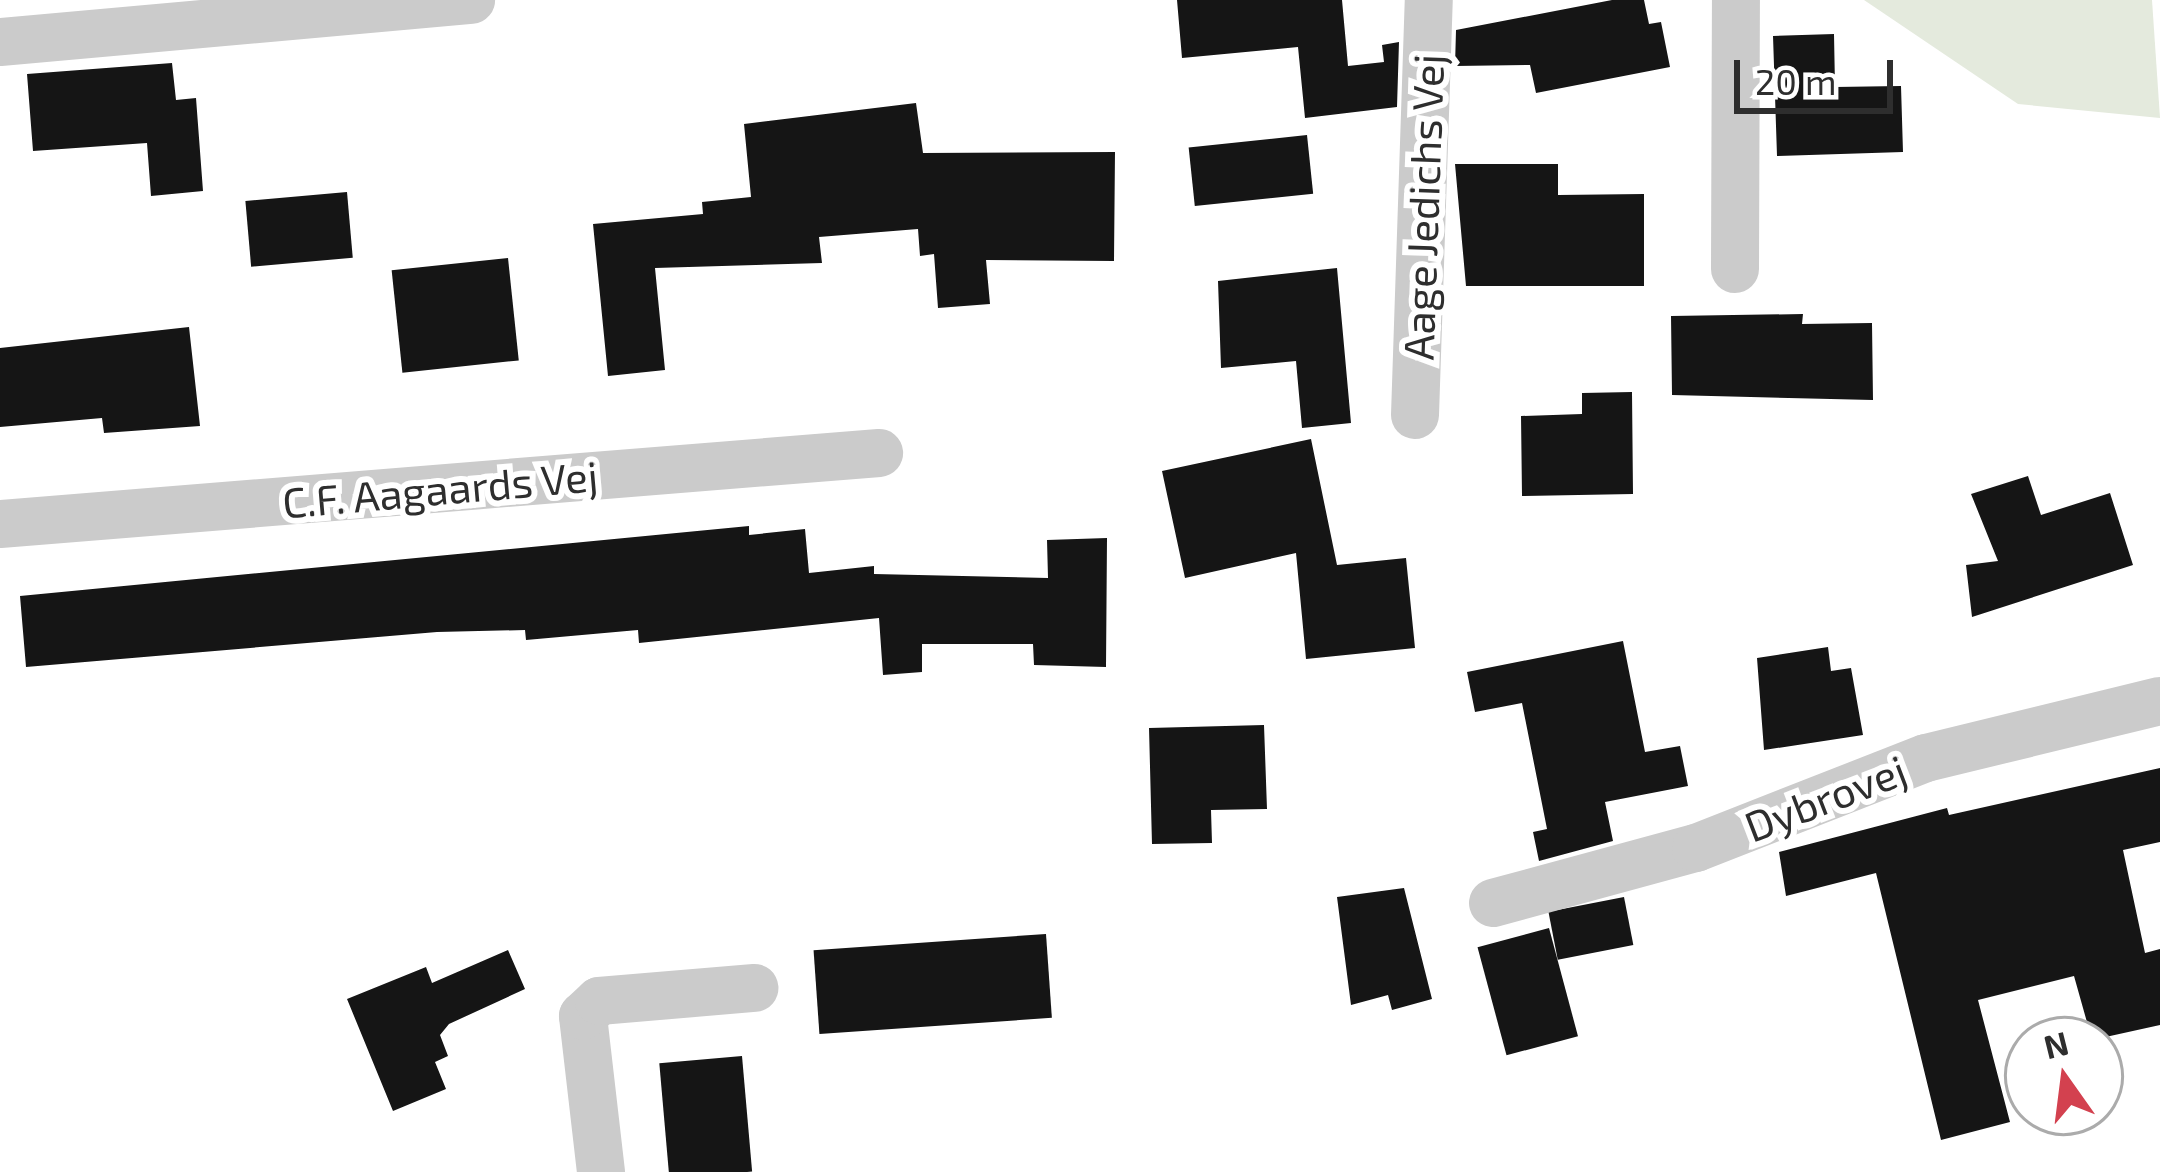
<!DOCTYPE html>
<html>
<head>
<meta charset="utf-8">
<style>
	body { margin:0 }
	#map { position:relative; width:2160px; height:1172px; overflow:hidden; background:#fff; font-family:"Exo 2",sans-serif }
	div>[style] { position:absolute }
	.green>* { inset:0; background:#e4eadd }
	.building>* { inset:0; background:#151515; transform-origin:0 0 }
	.street>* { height:48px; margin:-24px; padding:0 24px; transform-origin:24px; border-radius:24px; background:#cbcbcb }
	span { translate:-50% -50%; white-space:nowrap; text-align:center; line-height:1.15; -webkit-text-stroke:12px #fff; paint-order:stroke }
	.street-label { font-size:42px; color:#2e2e2e }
	.north { position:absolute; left:2004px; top:1016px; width:120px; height:120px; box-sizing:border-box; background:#fff; border:3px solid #ababab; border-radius:50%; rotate:346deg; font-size:33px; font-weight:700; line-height:48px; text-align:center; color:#2e2e2e }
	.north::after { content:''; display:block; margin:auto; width:42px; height:54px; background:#d3414f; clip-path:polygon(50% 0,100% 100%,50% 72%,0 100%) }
	.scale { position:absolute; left:1734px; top:60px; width:159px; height:54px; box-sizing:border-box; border:6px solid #2e2e2e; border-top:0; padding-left:15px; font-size:36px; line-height:42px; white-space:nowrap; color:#2e2e2e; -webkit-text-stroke:9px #fff; paint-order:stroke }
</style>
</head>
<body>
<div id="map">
	<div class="green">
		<div style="clip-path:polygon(1864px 0,2152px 0,2160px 118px,2018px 104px)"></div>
	</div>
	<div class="building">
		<div style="clip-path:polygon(1177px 0,1342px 0,1348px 66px,1384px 62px,1382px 45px,1399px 42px,1397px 107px,1305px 118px,1298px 47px,1182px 58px)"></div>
		<div style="clip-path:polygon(1612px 0,1644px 0,1649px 24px,1661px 22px,1670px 67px,1536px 93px,1530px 65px,1455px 66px,1456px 30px)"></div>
		<div style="clip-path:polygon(1834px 34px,1835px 87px,1901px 86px,1903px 152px,1777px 156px,1773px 36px)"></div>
		<div style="clip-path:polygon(172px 63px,176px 100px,196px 98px,203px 191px,151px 196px,147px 143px,33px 151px,27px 74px)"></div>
		<div style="clip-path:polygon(916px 103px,923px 153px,1115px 152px,1114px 261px,986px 260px,990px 304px,938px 308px,934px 254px,920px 256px,918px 229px,819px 237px,822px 263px,655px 268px,665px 370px,608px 376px,593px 224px,703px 214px,702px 202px,751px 197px,744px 124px)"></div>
		<div style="left:1307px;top:135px;width:59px;height:119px;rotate:84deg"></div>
		<div style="clip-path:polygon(1455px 164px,1558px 164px,1558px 195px,1644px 194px,1644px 286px,1466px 286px)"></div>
		<div style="left:347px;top:192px;width:66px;height:102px;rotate:85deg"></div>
		<div style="left:508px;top:258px;width:103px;height:117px;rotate:84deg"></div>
		<div style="clip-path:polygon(1337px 268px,1351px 423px,1302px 428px,1296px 361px,1221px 368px,1218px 281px)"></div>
		<div style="clip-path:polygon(1803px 314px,1802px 324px,1872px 323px,1873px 400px,1672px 395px,1671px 316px)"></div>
		<div style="clip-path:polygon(189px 327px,200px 426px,104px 433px,102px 418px,0 427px,0 348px)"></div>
		<div style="clip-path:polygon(1632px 392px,1633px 494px,1522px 496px,1521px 416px,1582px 414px,1582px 393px)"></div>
		<div style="clip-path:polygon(1311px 439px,1337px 565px,1406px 558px,1415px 648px,1306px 659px,1296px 553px,1185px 578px,1162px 471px)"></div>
		<div style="clip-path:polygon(2028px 476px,2041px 515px,2110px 493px,2133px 565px,1972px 617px,1966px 565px,1998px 561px,1971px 494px)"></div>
		<div style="clip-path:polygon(749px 526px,749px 535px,805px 529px,809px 573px,874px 566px,874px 574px,1048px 578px,1047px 540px,1107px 538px,1106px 667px,1034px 665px,1033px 644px,922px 644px,922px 672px,883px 675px,879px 618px,639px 643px,638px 630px,526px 640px,525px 630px,437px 632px,26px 667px,20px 596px)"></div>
		<div style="clip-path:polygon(1623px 641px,1645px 752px,1680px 746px,1688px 786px,1605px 802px,1613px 841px,1539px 861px,1533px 832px,1547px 829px,1522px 703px,1475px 712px,1467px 672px)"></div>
		<div style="clip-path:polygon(1828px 647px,1831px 671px,1851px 668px,1863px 735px,1764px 750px,1757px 658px)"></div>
		<div style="clip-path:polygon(1264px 725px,1267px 809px,1211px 810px,1212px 843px,1152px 844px,1149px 728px)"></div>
		<div style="clip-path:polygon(2160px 768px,2160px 842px,2123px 850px,2145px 953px,2160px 949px,2160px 1025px,2092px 1040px,2074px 976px,1978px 1000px,2010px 1122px,1941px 1140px,1876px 873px,1786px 896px,1779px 852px,1947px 808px,1949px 815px)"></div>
		<div style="clip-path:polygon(1404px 888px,1432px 999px,1392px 1010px,1388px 995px,1351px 1005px,1337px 897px)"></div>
		<div style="left:1624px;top:897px;width:49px;height:77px;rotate:79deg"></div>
		<div style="left:1549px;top:928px;width:112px;height:74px;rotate:75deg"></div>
		<div style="left:1046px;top:934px;width:84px;height:233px;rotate:86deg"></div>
		<div style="clip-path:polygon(508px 950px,525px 989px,449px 1024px,440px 1035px,448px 1056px,435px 1062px,446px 1089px,393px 1111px,347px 999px,426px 967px,432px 983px)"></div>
		<div style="left:742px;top:1056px;width:116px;height:83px;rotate:85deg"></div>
	</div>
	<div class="street">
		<div style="left:0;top:42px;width:473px;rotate:-5.1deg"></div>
		<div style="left:1735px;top:269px;width:269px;rotate:-89.8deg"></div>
		<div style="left:1415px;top:415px;width:415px;rotate:-88.1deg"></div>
		<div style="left:0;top:524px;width:882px;rotate:-4.62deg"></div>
		<div style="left:1493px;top:903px;width:210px;rotate:-15.2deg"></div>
		<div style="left:1696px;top:848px;width:247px;rotate:-21.4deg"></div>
		<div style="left:1926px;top:758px;width:241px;rotate:-13.7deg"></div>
		<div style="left:601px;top:1172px;width:157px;rotate:-96.6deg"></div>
		<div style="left:583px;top:1016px;width:22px;rotate:-43deg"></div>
		<div style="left:599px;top:1001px;width:156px;rotate:-4.8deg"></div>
	</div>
	<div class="street-label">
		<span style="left:1422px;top:207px;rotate:-88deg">Aage Jedichs Vej</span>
		<span style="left:440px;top:488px;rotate:-5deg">C.F. Aagaards Vej</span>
		<span style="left:1825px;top:797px;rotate:-21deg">Dybrovej</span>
	</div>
	<div class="north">N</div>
	<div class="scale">20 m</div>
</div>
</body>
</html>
